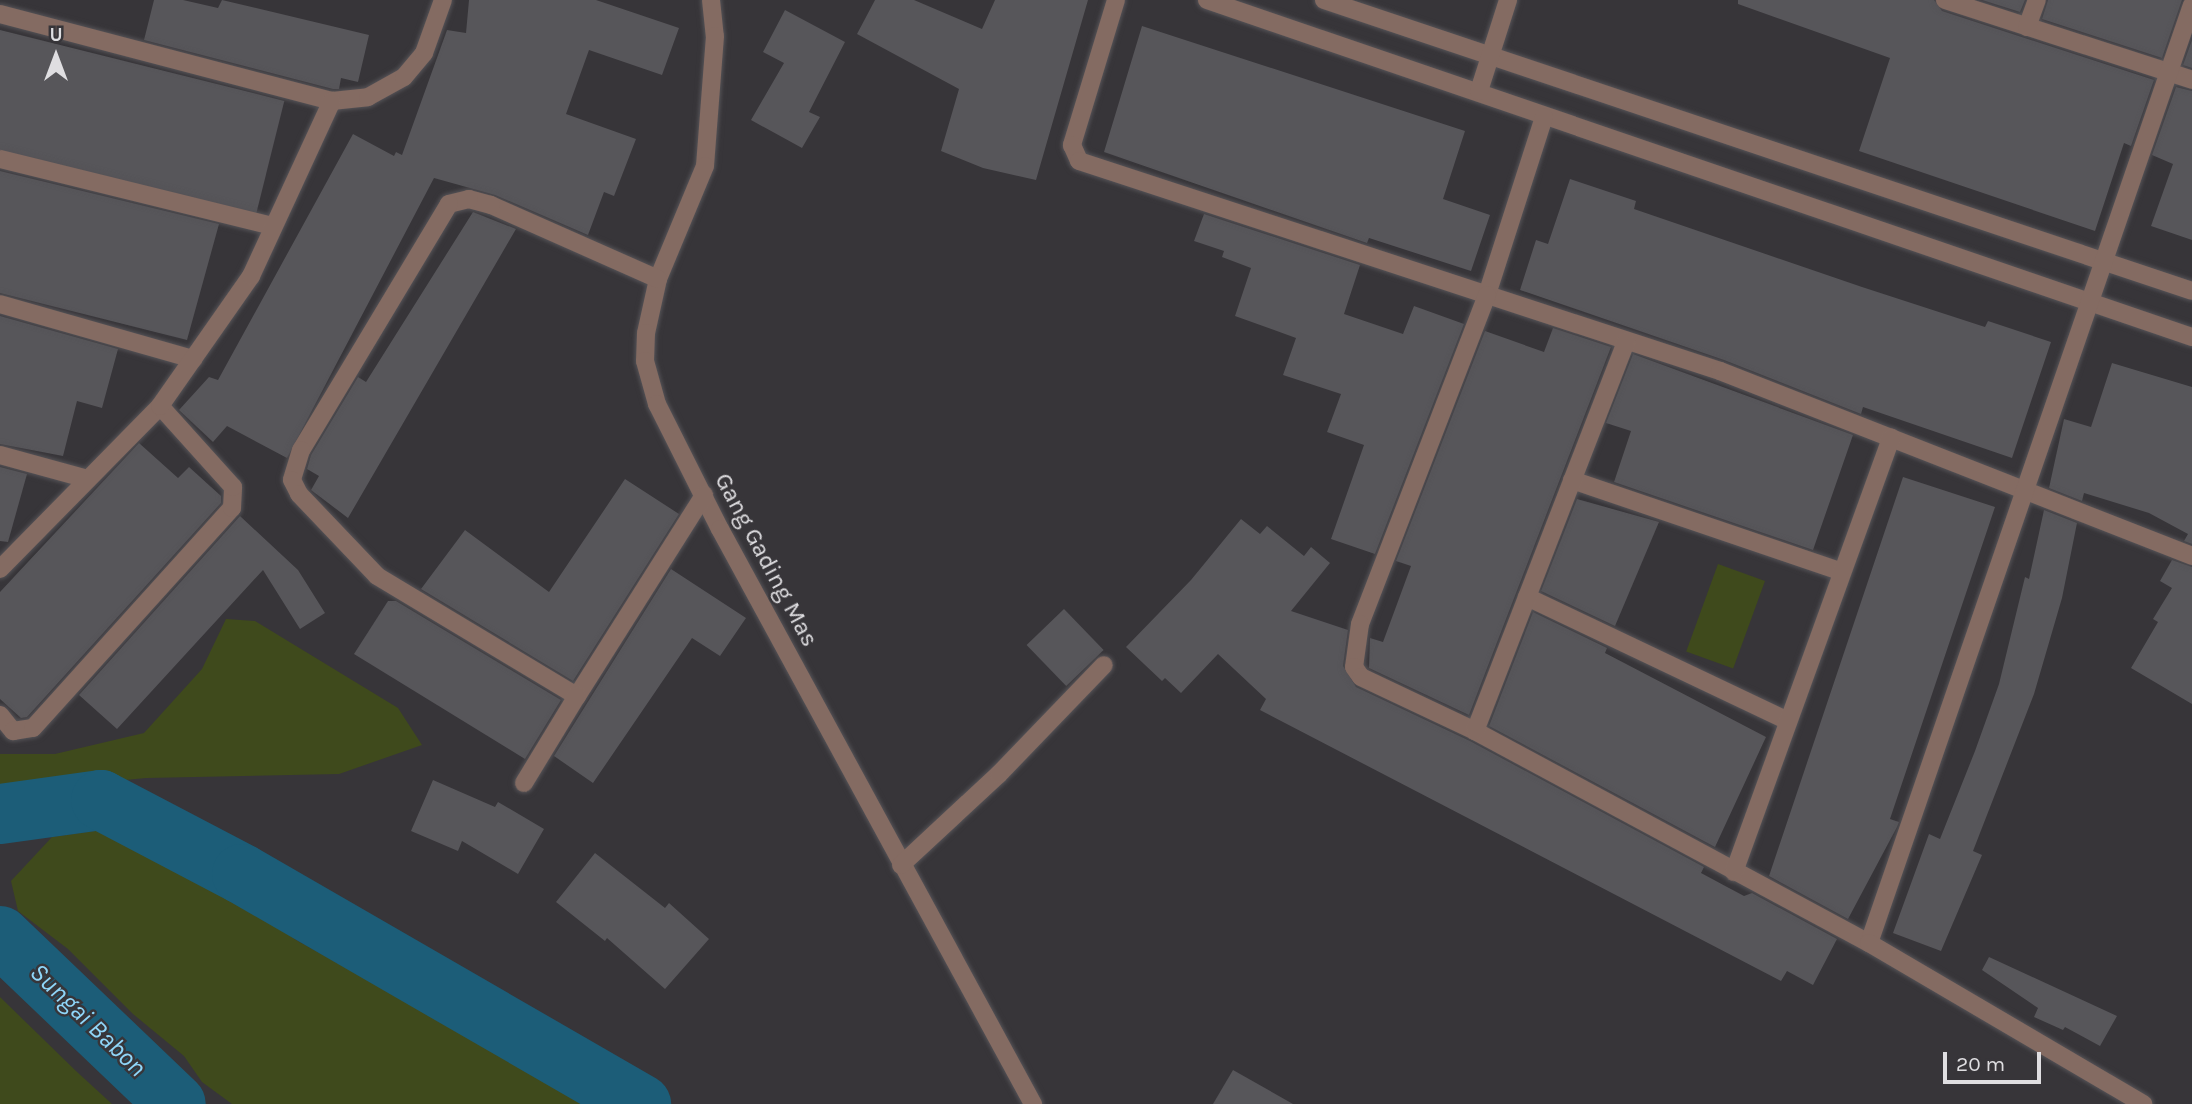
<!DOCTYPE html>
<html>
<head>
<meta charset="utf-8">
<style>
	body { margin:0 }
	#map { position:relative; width:2192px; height:1104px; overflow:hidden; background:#373539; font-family:Karla,sans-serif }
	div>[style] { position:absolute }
	.green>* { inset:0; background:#3f4a1c; transform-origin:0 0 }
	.river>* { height:60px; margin:-30px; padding:0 30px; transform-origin:30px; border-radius:30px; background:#1c5d78 }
	.building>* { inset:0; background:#57565a; transform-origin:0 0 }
	.roads { filter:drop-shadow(0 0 2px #555357) drop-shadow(0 0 2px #555357) }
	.minor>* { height:18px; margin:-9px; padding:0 9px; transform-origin:9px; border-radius:9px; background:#846b62 }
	span { translate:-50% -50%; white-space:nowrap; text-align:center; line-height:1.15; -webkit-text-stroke:5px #373539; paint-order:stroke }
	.street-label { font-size:24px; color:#dfdee1 }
	.water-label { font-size:26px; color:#8fd6f9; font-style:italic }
	.north { position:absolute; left:21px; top:21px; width:70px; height:70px; -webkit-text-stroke:5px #373539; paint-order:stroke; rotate:0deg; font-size:19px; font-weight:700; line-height:28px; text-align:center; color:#dfdee1 }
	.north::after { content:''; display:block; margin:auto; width:24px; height:32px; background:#dfdee1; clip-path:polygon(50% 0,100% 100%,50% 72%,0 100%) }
	.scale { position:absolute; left:1943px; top:1052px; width:98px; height:32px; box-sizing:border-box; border:4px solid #dfdee1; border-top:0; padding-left:9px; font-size:21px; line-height:24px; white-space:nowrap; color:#dfdee1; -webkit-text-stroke:5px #373539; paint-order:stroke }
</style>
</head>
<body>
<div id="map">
	<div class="green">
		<div style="left:1718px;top:564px;width:50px;height:93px;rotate:20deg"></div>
		<div style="clip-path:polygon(226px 619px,255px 621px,398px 708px,422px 745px,339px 774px,146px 778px,0 792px,0 754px,55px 754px,144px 733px,202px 669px)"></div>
		<div style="clip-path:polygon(108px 829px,179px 857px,296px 940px,591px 1104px,232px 1104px,202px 1082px,184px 1056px,133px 1014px,68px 949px,18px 911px,11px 881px,52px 837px)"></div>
		<div style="clip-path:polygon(0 997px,76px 1071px,112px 1104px,0 1104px)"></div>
	</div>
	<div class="river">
		<div style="left:0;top:814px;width:102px;rotate:-7.9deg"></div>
		<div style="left:101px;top:800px;width:159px;rotate:27.7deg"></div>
		<div style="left:242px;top:874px;width:461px;rotate:30deg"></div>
		<div style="left:0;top:936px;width:243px;rotate:43.7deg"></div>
	</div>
	<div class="building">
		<div style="clip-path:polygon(154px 0,183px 0,218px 8px,222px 0,369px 35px,358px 82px,341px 78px,339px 89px,333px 89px,144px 40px)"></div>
		<div style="clip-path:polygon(469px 0,596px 0,679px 28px,662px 75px,589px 50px,566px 114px,636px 139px,614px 196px,604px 192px,588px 235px,495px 195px,434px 178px,287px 458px,227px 426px,213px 442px,179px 410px,209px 377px,218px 380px,353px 134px,394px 156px,396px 152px,402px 155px,447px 30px,466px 33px)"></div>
		<div style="clip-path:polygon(875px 0,914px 0,982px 29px,995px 0,1088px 0,1036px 180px,983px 168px,941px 151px,959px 89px,857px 34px)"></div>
		<div style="clip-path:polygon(1738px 0,1934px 0,1942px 11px,2154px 80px,2131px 146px,2124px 143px,2095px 231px,1859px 151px,1890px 58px,1738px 4px)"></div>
		<div style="clip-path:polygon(1982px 0,2025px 0,2020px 12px)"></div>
		<div style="clip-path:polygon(2048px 0,2182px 0,2162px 58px,2042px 19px)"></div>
		<div style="clip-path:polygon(785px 10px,845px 42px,809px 112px,820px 117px,802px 148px,751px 120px,784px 63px,763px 52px)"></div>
		<div style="clip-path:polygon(1142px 26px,1465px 131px,1443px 199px,1490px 215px,1471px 271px,1369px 238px,1367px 243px,1104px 152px)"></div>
		<div style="left:0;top:30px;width:293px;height:118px;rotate:14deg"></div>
		<div style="clip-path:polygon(2192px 40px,2192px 68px,2183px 65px)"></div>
		<div style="clip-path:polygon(2176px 87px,2192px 91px,2192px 240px,2151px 226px,2173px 164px,2152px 155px)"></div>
		<div style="clip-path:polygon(0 171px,219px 224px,187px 340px,0 293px)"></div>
		<div style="clip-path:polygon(1570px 179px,1636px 201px,1634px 209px,1862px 287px,1985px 327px,1988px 321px,2051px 342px,2012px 458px,1863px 407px,1861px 414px,1724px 360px,1520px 290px,1536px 240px,1548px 244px)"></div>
		<div style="clip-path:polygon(473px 212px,516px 229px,348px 518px,311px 490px,319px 476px,307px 469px,311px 455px,358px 377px,366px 382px)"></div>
		<div style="clip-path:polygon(1204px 214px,1360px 265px,1344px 314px,1403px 334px,1414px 306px,1464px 324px,1375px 554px,1331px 539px,1364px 445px,1327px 432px,1341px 394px,1283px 375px,1296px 338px,1235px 316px,1251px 268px,1222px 257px,1224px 251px,1194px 241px)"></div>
		<div style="clip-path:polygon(0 316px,118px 349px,102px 408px,77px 401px,63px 456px,0 444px)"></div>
		<div style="clip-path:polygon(1553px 328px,1611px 347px,1469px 715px,1369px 668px,1370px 638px,1383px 642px,1411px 566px,1396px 561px,1485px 331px,1544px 352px)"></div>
		<div style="clip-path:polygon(1633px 354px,1853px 435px,1813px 550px,1614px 482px,1631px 431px,1606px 423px)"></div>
		<div style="clip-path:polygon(2112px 363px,2192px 387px,2192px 544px,2184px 541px,2188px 534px,2149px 513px,2084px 493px,2082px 501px,2049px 488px,2064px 419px,2091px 427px)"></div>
		<div style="clip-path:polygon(139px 443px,178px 478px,189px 467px,221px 496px,221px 503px,27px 717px,21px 718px,0 699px,0 592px)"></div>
		<div style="clip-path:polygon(0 467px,27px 474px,8px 542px,0 541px)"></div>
		<div style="clip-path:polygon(1903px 477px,1995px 507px,1890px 819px,1899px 822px,1897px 827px,1848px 919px,1769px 876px)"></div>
		<div style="clip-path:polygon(625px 479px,679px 514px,573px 681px,421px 589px,465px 530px,549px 592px)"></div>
		<div style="clip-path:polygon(1577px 499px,1659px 522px,1615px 626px,1541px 591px)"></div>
		<div style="clip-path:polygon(2044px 510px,2077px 523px,2062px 598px,2034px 694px,1973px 851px,1982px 855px,1941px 951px,1893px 933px,1929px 834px,1940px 839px,1975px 751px,1999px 684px,2025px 577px,2029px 579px)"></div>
		<div style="clip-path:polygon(240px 516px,298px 570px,325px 613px,300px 629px,263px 570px,117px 729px,79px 695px)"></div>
		<div style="clip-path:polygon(1241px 519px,1260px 534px,1267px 526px,1304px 556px,1311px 547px,1330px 563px,1291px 611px,1348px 630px,1343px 666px,1356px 687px,1470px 741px,1704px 867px,1701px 873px,1729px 888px,1744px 896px,1752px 893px,1837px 939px,1813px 985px,1787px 971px,1781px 981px,1260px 710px,1266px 699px,1218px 654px,1181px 693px,1165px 678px,1162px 681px,1126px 647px,1191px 580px)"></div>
		<div style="clip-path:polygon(2172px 560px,2192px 567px,2192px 704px,2131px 668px,2158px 622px,2153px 619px,2172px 588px,2160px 581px)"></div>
		<div style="clip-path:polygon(671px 569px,746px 618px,720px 656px,692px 638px,593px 783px,554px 756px)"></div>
		<div style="clip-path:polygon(388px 601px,396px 601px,561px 700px,525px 759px,354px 654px)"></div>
		<div style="left:1064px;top:609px;width:57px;height:52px;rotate:46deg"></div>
		<div style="clip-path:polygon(1533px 612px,1607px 648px,1605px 653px,1766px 737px,1715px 847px,1489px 726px)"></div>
		<div style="clip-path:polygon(433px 780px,495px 807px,498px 802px,544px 829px,518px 874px,462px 841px,458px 851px,411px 831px)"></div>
		<div style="clip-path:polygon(595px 853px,665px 908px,669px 903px,709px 939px,665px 989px,607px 938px,605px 941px,556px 902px)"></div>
		<div style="clip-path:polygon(1989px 957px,2117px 1016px,2100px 1046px,2065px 1027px,2063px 1030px,2034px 1017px,2038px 1008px,1982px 970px)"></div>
		<div style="clip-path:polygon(1233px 1070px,1293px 1104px,1213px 1104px)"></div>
	</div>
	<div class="roads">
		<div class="minor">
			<div style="left:711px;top:0;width:36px;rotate:84deg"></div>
			<div style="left:715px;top:36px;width:130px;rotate:94.4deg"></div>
			<div style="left:705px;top:166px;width:122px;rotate:112.6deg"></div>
			<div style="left:658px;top:279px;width:55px;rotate:102.5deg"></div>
			<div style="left:646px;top:333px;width:28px;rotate:92deg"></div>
			<div style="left:645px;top:361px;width:45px;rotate:74.4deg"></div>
			<div style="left:657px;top:404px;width:140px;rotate:63.3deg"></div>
			<div style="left:720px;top:529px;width:655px;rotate:61.44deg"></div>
			<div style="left:1116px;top:0;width:152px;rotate:106.9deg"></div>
			<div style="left:1072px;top:145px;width:17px;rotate:66deg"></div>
			<div style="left:1079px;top:161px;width:675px;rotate:18.14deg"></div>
			<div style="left:1720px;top:371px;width:507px;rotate:21.4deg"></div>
			<div style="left:1207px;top:0;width:1041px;rotate:18.89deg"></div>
			<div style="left:1324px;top:0;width:915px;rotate:18.53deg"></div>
			<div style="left:1945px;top:0;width:260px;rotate:17.9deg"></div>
			<div style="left:0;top:14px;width:343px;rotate:14.7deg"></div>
			<div style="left:332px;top:101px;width:36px;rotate:-6deg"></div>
			<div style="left:368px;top:97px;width:41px;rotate:-29.1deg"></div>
			<div style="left:404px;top:77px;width:31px;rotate:-50deg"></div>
			<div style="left:424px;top:53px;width:56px;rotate:-70.3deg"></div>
			<div style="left:2027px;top:27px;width:29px;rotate:-70deg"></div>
			<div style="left:1479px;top:91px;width:96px;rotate:-72.3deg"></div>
			<div style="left:1544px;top:117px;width:187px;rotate:107.8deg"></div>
			<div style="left:1487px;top:295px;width:353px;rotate:111.1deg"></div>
			<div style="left:1360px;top:624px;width:43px;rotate:97.9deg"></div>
			<div style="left:1354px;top:667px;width:12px;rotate:55deg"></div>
			<div style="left:1361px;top:677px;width:126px;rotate:25.3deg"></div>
			<div style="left:1475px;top:731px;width:447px;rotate:28.3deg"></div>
			<div style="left:1869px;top:943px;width:992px;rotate:-71deg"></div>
			<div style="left:0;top:159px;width:281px;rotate:13.8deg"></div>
			<div style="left:658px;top:279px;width:183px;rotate:-156.1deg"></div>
			<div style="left:491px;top:205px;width:23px;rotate:-165deg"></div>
			<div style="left:469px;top:199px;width:21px;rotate:166deg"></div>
			<div style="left:449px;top:204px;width:287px;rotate:121deg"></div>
			<div style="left:301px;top:450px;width:31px;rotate:107deg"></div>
			<div style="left:292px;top:480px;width:16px;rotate:63deg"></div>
			<div style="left:299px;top:494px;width:113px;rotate:46.4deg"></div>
			<div style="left:377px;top:576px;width:233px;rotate:31deg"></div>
			<div style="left:577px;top:696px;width:238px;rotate:-57.7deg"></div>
			<div style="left:0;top:304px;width:201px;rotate:15.9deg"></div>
			<div style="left:0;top:455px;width:87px;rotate:15.3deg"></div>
			<div style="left:1572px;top:480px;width:285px;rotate:18.8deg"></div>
			<div style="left:0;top:569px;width:228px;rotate:-45.5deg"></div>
			<div style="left:1527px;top:597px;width:289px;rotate:25.4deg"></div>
			<div style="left:0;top:715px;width:21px;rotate:51deg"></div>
			<div style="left:13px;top:731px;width:20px;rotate:-9deg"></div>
			<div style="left:33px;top:728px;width:297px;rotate:-47.9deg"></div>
			<div style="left:232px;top:508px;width:21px;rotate:-87deg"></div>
			<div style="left:233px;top:487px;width:109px;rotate:-132deg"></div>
			<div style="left:160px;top:406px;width:159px;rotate:-55deg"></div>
			<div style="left:251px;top:276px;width:193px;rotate:-65.2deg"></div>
			<div style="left:1475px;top:731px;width:418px;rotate:-68.8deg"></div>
			<div style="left:524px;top:783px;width:102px;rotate:-58.7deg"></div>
			<div style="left:901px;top:865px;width:134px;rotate:-42.9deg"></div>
			<div style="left:999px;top:774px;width:151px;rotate:-46.1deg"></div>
			<div style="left:1734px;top:872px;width:462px;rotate:-70.1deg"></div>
			<div style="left:1869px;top:943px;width:318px;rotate:30.4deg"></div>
		</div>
	</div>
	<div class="street-label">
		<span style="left:766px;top:560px;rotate:62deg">Gang Gading Mas</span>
	</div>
	<div class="water-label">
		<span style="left:88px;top:1020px;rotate:44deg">Sungai Babon</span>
	</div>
	<div class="north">U</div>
	<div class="scale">20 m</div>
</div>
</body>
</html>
